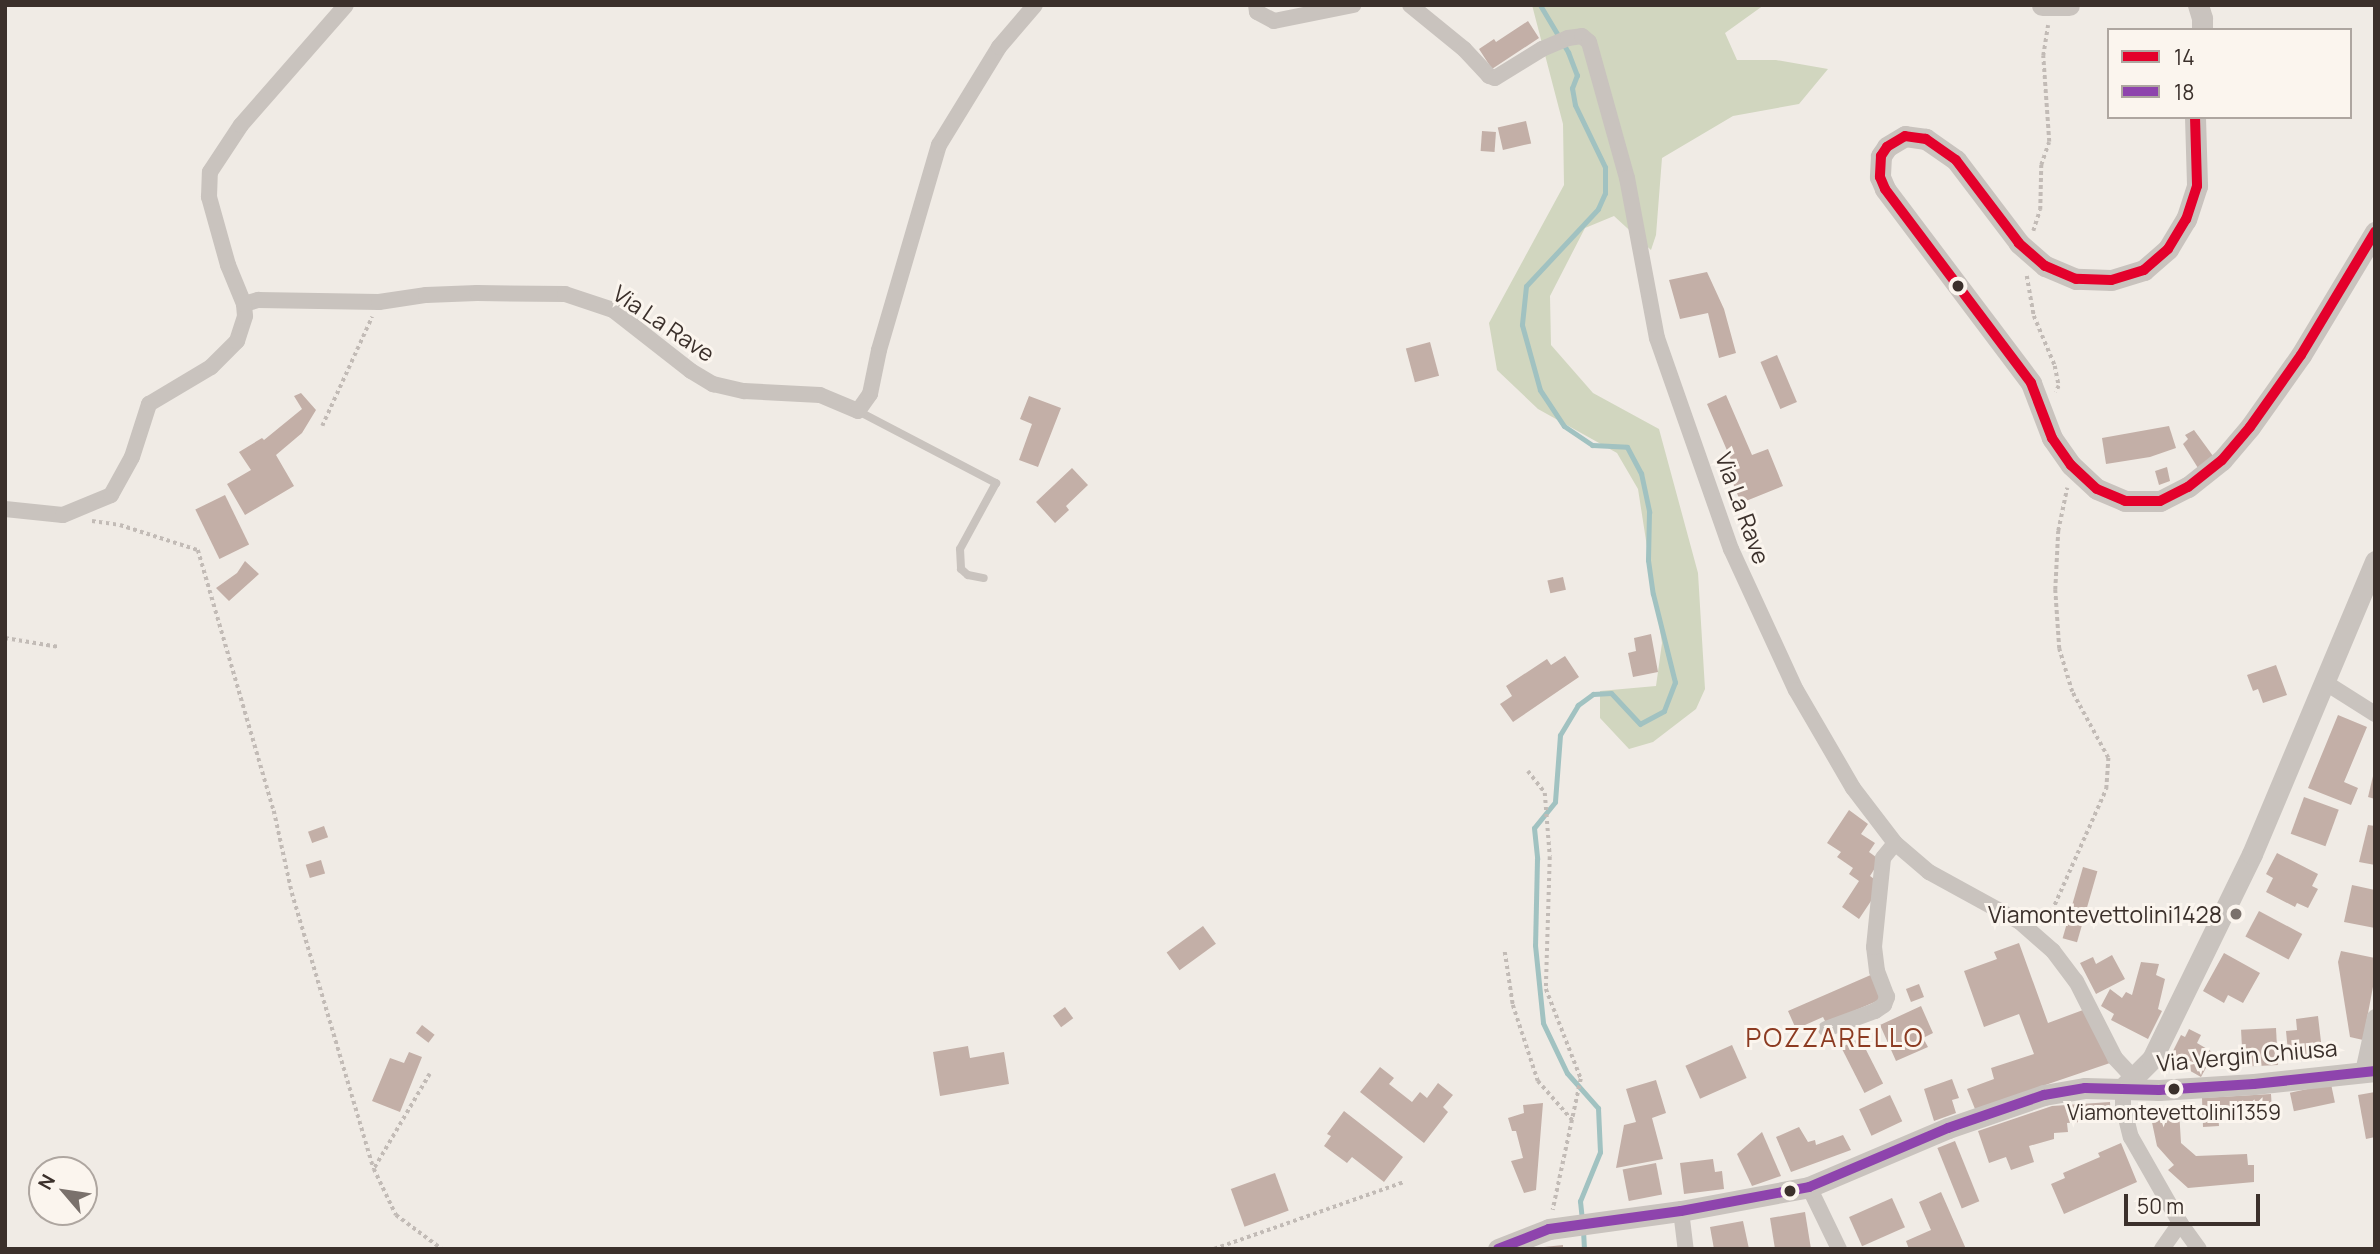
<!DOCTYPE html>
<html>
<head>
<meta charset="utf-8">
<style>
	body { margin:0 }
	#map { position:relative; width:2380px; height:1254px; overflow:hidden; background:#f0ebe5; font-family:Manrope,sans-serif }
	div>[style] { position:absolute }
	.green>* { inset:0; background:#d1d6bf }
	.stream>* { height:5px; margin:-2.5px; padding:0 2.5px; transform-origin:2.5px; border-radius:2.5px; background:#a1c2c1 }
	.building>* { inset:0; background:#c3afa7; transform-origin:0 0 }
	.path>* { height:3.5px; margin-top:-1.75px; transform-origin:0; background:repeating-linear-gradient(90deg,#c2bbb6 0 3.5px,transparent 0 7px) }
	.service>* { height:8px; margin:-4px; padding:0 4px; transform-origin:4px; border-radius:4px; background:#c9c3be }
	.minor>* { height:16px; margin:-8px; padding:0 8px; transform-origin:8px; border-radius:8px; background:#c9c3be }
	.tertiary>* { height:21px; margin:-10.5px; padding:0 10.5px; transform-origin:10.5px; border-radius:10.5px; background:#c9c3be }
	.bus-1>* { height:10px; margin:-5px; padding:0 5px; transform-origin:5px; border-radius:5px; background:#e4002b }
	.bus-2>* { height:10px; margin:-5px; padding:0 5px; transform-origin:5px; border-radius:5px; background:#8e44ad }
	.dots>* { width:19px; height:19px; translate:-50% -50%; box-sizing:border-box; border:4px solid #fbf5ee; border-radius:50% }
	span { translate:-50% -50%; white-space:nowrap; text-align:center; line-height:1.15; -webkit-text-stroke:6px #fbf5ee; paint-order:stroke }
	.bus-label { font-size:21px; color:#3b302b }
	.street-label { font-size:23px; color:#3b302b }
	.poi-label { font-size:23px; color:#3b302b }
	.right { translate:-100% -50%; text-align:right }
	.quarter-label { font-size:26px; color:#8c3b22; letter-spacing:2px }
	.frame { position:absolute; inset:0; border:7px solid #3b302b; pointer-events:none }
	.legend { position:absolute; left:2107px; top:28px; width:245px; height:91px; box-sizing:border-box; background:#fbf5ee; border:2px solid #aea6a0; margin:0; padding:9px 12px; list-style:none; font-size:21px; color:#3b302b }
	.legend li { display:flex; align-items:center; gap:14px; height:35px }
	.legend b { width:35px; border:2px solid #aea6a0 }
	.north { position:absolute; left:28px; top:1156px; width:70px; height:70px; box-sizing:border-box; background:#fbf5ee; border:2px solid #aea6a0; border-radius:50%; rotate:299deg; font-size:19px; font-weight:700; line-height:28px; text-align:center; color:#3b302b }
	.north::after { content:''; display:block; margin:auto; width:24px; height:32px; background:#7a716c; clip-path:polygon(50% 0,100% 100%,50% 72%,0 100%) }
	.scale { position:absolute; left:2124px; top:1194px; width:136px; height:32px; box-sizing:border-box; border:4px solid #3b302b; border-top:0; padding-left:9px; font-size:21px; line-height:24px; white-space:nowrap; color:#3b302b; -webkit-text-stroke:5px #fbf5ee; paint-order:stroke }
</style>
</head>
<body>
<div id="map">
	<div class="green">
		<div style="clip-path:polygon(1532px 5px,1764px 5px,1725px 33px,1737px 60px,1776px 60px,1828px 69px,1799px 104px,1733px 116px,1662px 158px,1656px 235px,1651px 250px,1614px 216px,1585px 228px,1550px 296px,1551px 345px,1593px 393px,1659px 429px,1698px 573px,1705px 689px,1696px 709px,1653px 742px,1629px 749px,1600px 718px,1600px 691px,1656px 686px,1662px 643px,1638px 489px,1617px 453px,1538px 409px,1497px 370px,1489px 323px,1564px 185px,1563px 124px)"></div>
	</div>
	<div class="stream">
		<div style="left:1540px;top:5px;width:55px;rotate:59.2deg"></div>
		<div style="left:1568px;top:52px;width:25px;rotate:69deg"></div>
		<div style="left:1577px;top:75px;width:14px;rotate:111deg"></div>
		<div style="left:1572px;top:88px;width:17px;rotate:80deg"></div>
		<div style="left:1575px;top:105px;width:69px;rotate:64.2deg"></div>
		<div style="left:1605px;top:167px;width:26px;rotate:90deg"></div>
		<div style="left:1605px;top:193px;width:17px;rotate:114deg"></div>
		<div style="left:1598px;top:209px;width:105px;rotate:133.1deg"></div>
		<div style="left:1526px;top:286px;width:39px;rotate:96deg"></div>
		<div style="left:1522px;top:325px;width:67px;rotate:74.5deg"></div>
		<div style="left:1540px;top:390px;width:43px;rotate:56.3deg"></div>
		<div style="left:1564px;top:426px;width:34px;rotate:34deg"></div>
		<div style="left:1592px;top:445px;width:35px;rotate:3deg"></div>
		<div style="left:1627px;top:447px;width:30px;rotate:62deg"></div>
		<div style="left:1641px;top:473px;width:40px;rotate:78deg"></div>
		<div style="left:1649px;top:512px;width:48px;rotate:91.2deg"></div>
		<div style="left:1648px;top:560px;width:34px;rotate:82deg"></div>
		<div style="left:1653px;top:594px;width:91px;rotate:76deg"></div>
		<div style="left:1675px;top:682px;width:31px;rotate:111deg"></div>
		<div style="left:1664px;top:711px;width:27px;rotate:152deg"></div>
		<div style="left:1640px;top:724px;width:42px;rotate:-133.1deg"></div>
		<div style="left:1611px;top:693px;width:18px;rotate:177deg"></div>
		<div style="left:1593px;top:694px;width:19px;rotate:144deg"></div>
		<div style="left:1578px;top:705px;width:35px;rotate:121deg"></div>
		<div style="left:1560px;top:735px;width:67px;rotate:94.3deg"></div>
		<div style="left:1555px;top:802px;width:33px;rotate:129deg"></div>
		<div style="left:1534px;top:828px;width:31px;rotate:84deg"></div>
		<div style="left:1537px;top:859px;width:86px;rotate:91.3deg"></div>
		<div style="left:1535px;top:945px;width:78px;rotate:84.1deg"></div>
		<div style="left:1543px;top:1023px;width:55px;rotate:64.4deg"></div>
		<div style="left:1567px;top:1073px;width:47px;rotate:48.5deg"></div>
		<div style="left:1598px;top:1108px;width:44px;rotate:87.4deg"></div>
		<div style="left:1600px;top:1152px;width:53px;rotate:112.2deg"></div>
		<div style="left:1580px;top:1201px;width:19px;rotate:84deg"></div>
		<div style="left:1583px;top:1230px;width:19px;rotate:87deg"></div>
	</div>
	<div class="building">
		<div style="clip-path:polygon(1528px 21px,1539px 38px,1492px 69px,1479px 49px,1494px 39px,1496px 42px)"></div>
		<div style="left:1526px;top:121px;width:23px;height:29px;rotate:77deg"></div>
		<div style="left:1482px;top:131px;width:14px;height:20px;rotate:4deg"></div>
		<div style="clip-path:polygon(1707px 272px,1724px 309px,1736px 353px,1719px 358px,1708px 313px,1680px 319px,1669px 280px)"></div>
		<div style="left:1430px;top:342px;width:35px;height:25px;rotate:75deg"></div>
		<div style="left:1777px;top:355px;width:51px;height:18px;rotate:67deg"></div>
		<div style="clip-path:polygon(301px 393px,316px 410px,302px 433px,276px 455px,294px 486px,245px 515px,227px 484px,251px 470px,239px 452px,262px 438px,264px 440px,302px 409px,294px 396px)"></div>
		<div style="clip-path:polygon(1726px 395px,1752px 455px,1768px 449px,1783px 486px,1741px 503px,1725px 464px,1732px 462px,1707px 404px)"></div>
		<div style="clip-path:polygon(1029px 396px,1061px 408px,1038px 467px,1019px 460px,1032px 424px,1020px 419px)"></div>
		<div style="clip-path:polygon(2169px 426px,2176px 448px,2150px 457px,2106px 464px,2102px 438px)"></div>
		<div style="clip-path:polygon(2194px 430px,2213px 456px,2198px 468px,2183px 444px,2188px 439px,2185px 435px)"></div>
		<div style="clip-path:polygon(2167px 467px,2170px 481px,2159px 485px,2155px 471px)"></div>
		<div style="clip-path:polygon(1072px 468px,1088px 485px,1066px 506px,1069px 510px,1055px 523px,1036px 502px)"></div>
		<div style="left:225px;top:495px;width:55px;height:33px;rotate:64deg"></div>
		<div style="clip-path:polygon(245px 561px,259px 574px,229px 601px,216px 588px,237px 573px)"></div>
		<div style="left:1563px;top:577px;width:13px;height:16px;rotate:77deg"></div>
		<div style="clip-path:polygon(1651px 634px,1658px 672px,1633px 677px,1628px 653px,1636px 651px,1634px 638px)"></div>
		<div style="clip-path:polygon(1565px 656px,1579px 677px,1513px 722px,1500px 704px,1512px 696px,1506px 686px,1547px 659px,1551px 665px)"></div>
		<div style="clip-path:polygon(2276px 665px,2287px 695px,2263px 703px,2258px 689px,2253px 691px,2247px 675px)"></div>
		<div style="clip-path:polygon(2338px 715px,2367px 727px,2344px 782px,2358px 788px,2351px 805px,2308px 788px)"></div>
		<div style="clip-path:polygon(2374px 772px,2375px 772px,2375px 799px,2368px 797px)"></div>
		<div style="left:2304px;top:797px;width:37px;height:39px;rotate:20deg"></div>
		<div style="clip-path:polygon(1849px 810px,1868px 824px,1861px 834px,1875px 843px,1869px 852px,1880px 860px,1870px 876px,1877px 881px,1875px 895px,1859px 919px,1842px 907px,1859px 881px,1849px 874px,1853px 868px,1837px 857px,1841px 852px,1827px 843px)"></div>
		<div style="clip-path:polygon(2368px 825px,2375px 826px,2375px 865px,2359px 862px)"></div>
		<div style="left:324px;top:826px;width:12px;height:17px;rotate:70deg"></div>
		<div style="clip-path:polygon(2277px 853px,2318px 874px,2312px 886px,2318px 889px,2308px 908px,2297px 903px,2295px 907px,2266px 892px,2273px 878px,2266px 874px)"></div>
		<div style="left:321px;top:860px;width:14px;height:16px;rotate:73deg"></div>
		<div style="left:2083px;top:867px;width:15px;height:74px;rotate:16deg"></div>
		<div style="clip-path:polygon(2352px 885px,2375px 890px,2375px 928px,2344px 922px)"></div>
		<div style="left:2259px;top:911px;width:49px;height:29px;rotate:28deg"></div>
		<div style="left:1203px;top:926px;width:22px;height:45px;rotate:54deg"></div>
		<div style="clip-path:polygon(2019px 943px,2048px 1023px,2083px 1010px,2110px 1063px,1975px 1109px,1967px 1089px,1994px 1079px,1991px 1068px,2034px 1054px,2019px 1014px,1984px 1027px,1964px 971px,1997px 959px,1994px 952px)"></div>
		<div style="clip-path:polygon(2341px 951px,2375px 958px,2375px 976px,2363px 1040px,2350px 1037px,2338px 962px)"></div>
		<div style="clip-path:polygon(2224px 953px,2260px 973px,2243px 1003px,2228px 995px,2224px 1003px,2203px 991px)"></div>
		<div style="clip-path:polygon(2112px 955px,2125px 979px,2096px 994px,2080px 963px,2093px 957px,2096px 964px)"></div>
		<div style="clip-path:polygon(2141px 962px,2159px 964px,2156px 975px,2165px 979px,2158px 1009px,2162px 1011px,2148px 1039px,2111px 1020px,2114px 1014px,2101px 1006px,2110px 989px,2122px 998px,2126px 992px,2132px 995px)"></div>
		<div style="clip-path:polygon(1873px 974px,1884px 998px,1826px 1023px,1823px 1017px,1796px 1029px,1788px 1011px)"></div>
		<div style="left:1919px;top:984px;width:14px;height:14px;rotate:69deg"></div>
		<div style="clip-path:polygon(1921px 1006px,1933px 1033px,1923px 1038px,1928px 1047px,1896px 1061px,1880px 1025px)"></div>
		<div style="left:1065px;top:1007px;width:14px;height:15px;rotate:54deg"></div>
		<div style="clip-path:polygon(2318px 1016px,2323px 1059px,2289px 1062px,2286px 1031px,2297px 1030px,2296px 1019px)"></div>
		<div style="left:422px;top:1025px;width:16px;height:10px;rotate:38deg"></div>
		<div style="left:2276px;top:1028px;width:37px;height:35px;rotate:87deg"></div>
		<div style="clip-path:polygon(2189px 1029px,2201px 1035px,2197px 1043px,2214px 1053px,2201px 1077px,2169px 1059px,2181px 1035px,2185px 1037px)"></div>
		<div style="left:1860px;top:1038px;width:51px;height:21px;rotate:63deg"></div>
		<div style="left:1732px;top:1045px;width:36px;height:51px;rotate:66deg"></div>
		<div style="clip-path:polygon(968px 1046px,970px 1058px,1004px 1052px,1009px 1084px,940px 1096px,933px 1052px)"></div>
		<div style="clip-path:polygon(409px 1052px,422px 1057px,400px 1112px,372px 1101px,390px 1058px,404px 1063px)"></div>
		<div style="clip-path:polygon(1380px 1067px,1394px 1078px,1389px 1084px,1412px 1102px,1420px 1092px,1427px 1098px,1438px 1083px,1453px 1095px,1443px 1107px,1448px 1112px,1424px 1143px,1360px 1092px)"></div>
		<div style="clip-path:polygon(1952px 1079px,1959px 1098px,1952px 1100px,1956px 1113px,1934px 1121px,1924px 1089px)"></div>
		<div style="clip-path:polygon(1656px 1080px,1666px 1113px,1652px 1118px,1663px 1159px,1616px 1168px,1624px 1125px,1636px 1122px,1626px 1089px)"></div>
		<div style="left:2331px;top:1084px;width:19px;height:42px;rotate:78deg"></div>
		<div style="clip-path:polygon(2375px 1092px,2375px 1137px,2366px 1139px,2358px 1095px)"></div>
		<div style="clip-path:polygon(2271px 1094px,2272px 1110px,2218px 1113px,2219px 1126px,2203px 1127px,2202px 1098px)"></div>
		<div style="left:1890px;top:1095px;width:29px;height:34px;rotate:65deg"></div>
		<div style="clip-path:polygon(2110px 1102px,2111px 1120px,2067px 1123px,2068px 1132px,2054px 1133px,2054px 1139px,2029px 1146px,2034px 1162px,2011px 1170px,2006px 1157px,1989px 1163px,1978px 1131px,2052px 1106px)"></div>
		<div style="clip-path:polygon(1543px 1103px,1536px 1190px,1524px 1193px,1511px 1161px,1523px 1158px,1516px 1131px,1512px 1131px,1508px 1118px,1524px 1113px,1523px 1105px)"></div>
		<div style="clip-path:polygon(2179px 1110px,2181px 1143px,2196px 1156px,2247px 1154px,2248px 1165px,2254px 1165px,2254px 1182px,2188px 1188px,2168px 1170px,2174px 1165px,2157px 1146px,2150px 1113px)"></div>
		<div style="clip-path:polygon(1344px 1111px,1403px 1157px,1384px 1182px,1352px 1157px,1347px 1163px,1324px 1146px,1331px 1136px,1327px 1134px)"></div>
		<div style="clip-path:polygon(1799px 1127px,1808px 1142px,1815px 1140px,1816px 1145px,1843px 1135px,1851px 1150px,1791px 1172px,1776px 1137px)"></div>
		<div style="clip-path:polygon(1762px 1132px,1781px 1176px,1752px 1186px,1737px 1154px)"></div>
		<div style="left:1955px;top:1141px;width:65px;height:19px;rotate:68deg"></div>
		<div style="clip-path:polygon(2121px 1143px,2137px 1182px,2064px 1214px,2051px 1184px,2065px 1178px,2063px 1173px,2100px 1157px,2098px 1153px)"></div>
		<div style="clip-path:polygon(1713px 1159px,1715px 1172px,1722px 1171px,1724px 1189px,1684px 1194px,1680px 1163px)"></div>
		<div style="left:1656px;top:1163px;width:32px;height:34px;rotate:79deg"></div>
		<div style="left:1275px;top:1173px;width:40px;height:47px;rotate:70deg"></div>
		<div style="clip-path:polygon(1941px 1192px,1966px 1249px,1909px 1249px,1906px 1241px,1931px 1230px,1919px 1202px)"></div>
		<div style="left:1892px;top:1198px;width:32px;height:47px;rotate:66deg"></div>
		<div style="clip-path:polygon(1805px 1212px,1811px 1249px,1775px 1249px,1770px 1218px)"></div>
		<div style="clip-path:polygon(1743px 1221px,1749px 1249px,1714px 1249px,1710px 1227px)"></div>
		<div style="clip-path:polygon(1563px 1245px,1563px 1249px,1544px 1249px,1544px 1247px)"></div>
	</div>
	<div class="path">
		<div style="left:2033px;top:231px;width:22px;rotate:-72deg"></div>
		<div style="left:2040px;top:210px;width:45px;rotate:-88.7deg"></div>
		<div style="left:2041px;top:165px;width:24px;rotate:-71deg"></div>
		<div style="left:2049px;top:142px;width:86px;rotate:-94deg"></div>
		<div style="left:2043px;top:56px;width:31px;rotate:-81deg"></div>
		<div style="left:2027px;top:276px;width:41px;rotate:80.1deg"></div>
		<div style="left:2034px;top:316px;width:54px;rotate:67.2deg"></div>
		<div style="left:2055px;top:366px;width:20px;rotate:79deg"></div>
		<div style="left:2059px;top:386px;width:7px;rotate:117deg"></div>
		<div style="left:322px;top:426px;width:120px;rotate:-65.4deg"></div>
		<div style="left:92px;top:521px;width:28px;rotate:8deg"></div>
		<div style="left:120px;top:525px;width:82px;rotate:17.8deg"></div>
		<div style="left:198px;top:550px;width:272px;rotate:73.8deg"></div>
		<div style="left:274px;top:811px;width:84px;rotate:77.6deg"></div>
		<div style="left:292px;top:893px;width:288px;rotate:73.5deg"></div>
		<div style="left:5px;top:638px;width:55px;rotate:9.5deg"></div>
		<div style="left:1528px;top:771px;width:28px;rotate:52deg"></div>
		<div style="left:1545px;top:793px;width:64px;rotate:85.5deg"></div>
		<div style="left:1550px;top:857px;width:132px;rotate:91.7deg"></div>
		<div style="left:1546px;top:989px;width:97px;rotate:68.7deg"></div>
		<div style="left:1581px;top:1079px;width:134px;rotate:102.1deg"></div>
		<div style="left:2046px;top:924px;width:148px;rotate:-66deg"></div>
		<div style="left:2106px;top:789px;width:31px;rotate:-86deg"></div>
		<div style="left:2108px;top:758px;width:75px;rotate:-118.6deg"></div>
		<div style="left:2072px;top:692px;width:45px;rotate:-106.8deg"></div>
		<div style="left:2059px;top:649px;width:59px;rotate:-93.9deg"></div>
		<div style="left:2055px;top:590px;width:59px;rotate:-87.1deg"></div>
		<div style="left:2058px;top:531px;width:44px;rotate:-78.2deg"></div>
		<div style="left:1505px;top:952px;width:54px;rotate:81.4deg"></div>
		<div style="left:1513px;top:1005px;width:80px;rotate:71.8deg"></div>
		<div style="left:1538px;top:1081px;width:53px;rotate:48.8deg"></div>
		<div style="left:430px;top:1074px;width:110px;rotate:120.5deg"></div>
		<div style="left:374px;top:1169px;width:51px;rotate:64.4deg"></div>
		<div style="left:396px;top:1215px;width:57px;rotate:36.5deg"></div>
		<div style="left:1214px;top:1249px;width:201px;rotate:-19.4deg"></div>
	</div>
	<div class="service">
		<div style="left:858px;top:411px;width:156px;rotate:27.6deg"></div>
		<div style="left:996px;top:483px;width:75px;rotate:118.6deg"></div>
		<div style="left:960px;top:549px;width:20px;rotate:87deg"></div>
		<div style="left:961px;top:569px;width:9px;rotate:41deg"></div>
		<div style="left:968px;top:575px;width:16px;rotate:11deg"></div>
	</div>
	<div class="minor">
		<div style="left:1256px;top:5px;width:7px;rotate:82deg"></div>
		<div style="left:1257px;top:12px;width:19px;rotate:28deg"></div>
		<div style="left:1274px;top:21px;width:81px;rotate:-11.4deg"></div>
		<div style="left:1410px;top:5px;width:70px;rotate:39.2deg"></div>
		<div style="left:1464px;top:49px;width:37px;rotate:47deg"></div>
		<div style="left:1489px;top:76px;width:6px;rotate:18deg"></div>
		<div style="left:1495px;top:78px;width:55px;rotate:-31.7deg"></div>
		<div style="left:1542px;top:49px;width:28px;rotate:-23deg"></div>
		<div style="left:1568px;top:38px;width:14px;rotate:-8deg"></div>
		<div style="left:1582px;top:36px;width:9px;rotate:41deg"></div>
		<div style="left:1589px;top:42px;width:141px;rotate:74.4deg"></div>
		<div style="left:1627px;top:178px;width:163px;rotate:79.4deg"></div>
		<div style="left:1657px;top:338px;width:224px;rotate:70.7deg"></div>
		<div style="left:1731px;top:549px;width:155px;rotate:65.3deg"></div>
		<div style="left:1796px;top:690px;width:113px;rotate:59.8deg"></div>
		<div style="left:1853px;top:788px;width:69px;rotate:52.6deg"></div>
		<div style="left:1895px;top:843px;width:45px;rotate:40.5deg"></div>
		<div style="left:1929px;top:872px;width:104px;rotate:28.8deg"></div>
		<div style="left:2020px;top:922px;width:44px;rotate:41.3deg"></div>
		<div style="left:2053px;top:951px;width:38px;rotate:53deg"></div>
		<div style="left:2076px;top:981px;width:86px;rotate:63.1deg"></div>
		<div style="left:2115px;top:1058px;width:25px;rotate:47deg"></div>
		<div style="left:244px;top:304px;width:15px;rotate:-16deg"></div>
		<div style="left:258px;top:300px;width:121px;rotate:0.9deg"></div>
		<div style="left:379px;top:302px;width:48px;rotate:-8.5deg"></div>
		<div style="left:426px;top:295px;width:51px;rotate:-2.2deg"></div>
		<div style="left:477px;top:293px;width:88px;rotate:0.7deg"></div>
		<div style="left:565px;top:294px;width:51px;rotate:18.4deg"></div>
		<div style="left:613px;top:310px;width:99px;rotate:38deg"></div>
		<div style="left:691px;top:371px;width:26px;rotate:31deg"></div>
		<div style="left:713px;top:384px;width:32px;rotate:13deg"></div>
		<div style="left:744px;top:391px;width:76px;rotate:3deg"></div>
		<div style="left:820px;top:395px;width:41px;rotate:22.8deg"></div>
		<div style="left:858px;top:411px;width:21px;rotate:-55deg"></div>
		<div style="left:870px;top:394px;width:45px;rotate:-78.4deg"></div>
		<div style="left:879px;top:350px;width:214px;rotate:-73.7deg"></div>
		<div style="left:939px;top:145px;width:115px;rotate:-58.5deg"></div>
		<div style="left:999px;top:47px;width:55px;rotate:-49.4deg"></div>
		<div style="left:5px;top:509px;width:58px;rotate:5.9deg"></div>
		<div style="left:63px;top:515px;width:52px;rotate:-22.6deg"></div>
		<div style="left:111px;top:495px;width:43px;rotate:-61.1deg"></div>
		<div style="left:132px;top:457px;width:56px;rotate:-72.2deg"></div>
		<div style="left:149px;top:404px;width:72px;rotate:-30.8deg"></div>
		<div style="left:211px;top:367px;width:37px;rotate:-45deg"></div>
		<div style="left:237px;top:341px;width:26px;rotate:-72deg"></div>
		<div style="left:245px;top:316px;width:12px;rotate:-95deg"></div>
		<div style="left:244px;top:304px;width:42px;rotate:-112.3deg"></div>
		<div style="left:228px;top:265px;width:71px;rotate:-105.6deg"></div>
		<div style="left:209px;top:197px;width:25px;rotate:-88deg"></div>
		<div style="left:210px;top:172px;width:56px;rotate:-56.6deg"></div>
		<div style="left:241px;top:125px;width:159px;rotate:-48.8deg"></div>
		<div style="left:2326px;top:683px;width:58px;rotate:32.3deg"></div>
		<div style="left:1826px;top:1029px;width:52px;rotate:-20.2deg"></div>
		<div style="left:1875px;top:1011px;width:11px;rotate:-34deg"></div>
		<div style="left:1884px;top:1005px;width:9px;rotate:-69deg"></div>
		<div style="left:1887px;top:997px;width:28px;rotate:-111deg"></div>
		<div style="left:1877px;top:971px;width:24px;rotate:-97deg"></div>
		<div style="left:1874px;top:947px;width:89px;rotate:-84.2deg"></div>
		<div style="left:1883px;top:858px;width:19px;rotate:-51deg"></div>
		<div style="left:2363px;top:1072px;width:56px;rotate:-77.7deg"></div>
		<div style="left:2123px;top:1088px;width:18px;rotate:90deg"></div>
		<div style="left:2123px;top:1106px;width:32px;rotate:76deg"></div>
		<div style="left:2131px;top:1137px;width:99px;rotate:60.3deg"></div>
		<div style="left:2180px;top:1223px;width:32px;rotate:54deg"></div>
		<div style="left:1809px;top:1187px;width:69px;rotate:64.2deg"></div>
		<div style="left:1681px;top:1211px;width:38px;rotate:83deg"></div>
		<div style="left:2162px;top:1249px;width:32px;rotate:-55deg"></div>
	</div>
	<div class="tertiary">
		<div style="left:2042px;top:5px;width:27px"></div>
		<div style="left:2198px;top:5px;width:14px;rotate:73deg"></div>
		<div style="left:2202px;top:18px;width:12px;rotate:90deg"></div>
		<div style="left:2195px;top:117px;width:69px;rotate:88.3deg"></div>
		<div style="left:2197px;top:186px;width:35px;rotate:108deg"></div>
		<div style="left:2186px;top:219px;width:35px;rotate:121deg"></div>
		<div style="left:2168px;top:249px;width:32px;rotate:139deg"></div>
		<div style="left:2144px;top:270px;width:34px;rotate:163deg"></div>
		<div style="left:2111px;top:280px;width:35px;rotate:-178deg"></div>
		<div style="left:2076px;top:279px;width:34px;rotate:-157deg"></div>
		<div style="left:2045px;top:266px;width:35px;rotate:-139deg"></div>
		<div style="left:2019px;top:243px;width:104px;rotate:-127.2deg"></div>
		<div style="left:1956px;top:160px;width:37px;rotate:-145deg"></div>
		<div style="left:1926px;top:139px;width:21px;rotate:-172deg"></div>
		<div style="left:1905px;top:136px;width:21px;rotate:149deg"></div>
		<div style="left:1887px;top:147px;width:11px;rotate:124deg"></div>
		<div style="left:1881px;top:156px;width:21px;rotate:93deg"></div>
		<div style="left:1880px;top:177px;width:13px;rotate:67deg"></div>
		<div style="left:1885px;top:189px;width:243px;rotate:53deg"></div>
		<div style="left:2031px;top:383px;width:59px;rotate:69.1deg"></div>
		<div style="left:2052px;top:438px;width:33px;rotate:55deg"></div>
		<div style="left:2071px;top:465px;width:35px;rotate:43deg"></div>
		<div style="left:2097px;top:489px;width:30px;rotate:23deg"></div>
		<div style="left:2125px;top:501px;width:35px"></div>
		<div style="left:2160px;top:501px;width:31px;rotate:-27deg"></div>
		<div style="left:2188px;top:487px;width:43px;rotate:-38.5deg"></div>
		<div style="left:2222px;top:460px;width:43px;rotate:-49.7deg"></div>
		<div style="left:2250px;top:427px;width:88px;rotate:-54.7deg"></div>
		<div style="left:2301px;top:355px;width:144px;rotate:-59deg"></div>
		<div style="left:2123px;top:1088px;width:41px;rotate:-45deg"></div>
		<div style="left:2152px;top:1059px;width:228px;rotate:-64deg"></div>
		<div style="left:2252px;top:854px;width:318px;rotate:-67.2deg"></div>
		<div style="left:1498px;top:1249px;width:55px;rotate:-21.4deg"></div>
		<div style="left:1549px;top:1229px;width:133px;rotate:-7.8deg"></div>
		<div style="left:1681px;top:1211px;width:130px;rotate:-10.6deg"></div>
		<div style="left:1809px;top:1187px;width:151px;rotate:-23deg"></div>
		<div style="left:1948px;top:1128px;width:102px;rotate:-19deg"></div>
		<div style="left:2044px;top:1095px;width:42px;rotate:-9.7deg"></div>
		<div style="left:2085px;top:1088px;width:74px;rotate:1.5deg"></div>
		<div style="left:2159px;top:1090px;width:95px;rotate:-3.6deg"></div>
		<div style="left:2254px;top:1084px;width:122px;rotate:-6.1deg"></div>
	</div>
	<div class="bus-1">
		<div style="left:2195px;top:117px;width:69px;rotate:88.3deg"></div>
		<div style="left:2197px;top:186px;width:35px;rotate:108deg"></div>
		<div style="left:2186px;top:219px;width:35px;rotate:121deg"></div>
		<div style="left:2168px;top:249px;width:32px;rotate:139deg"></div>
		<div style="left:2144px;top:270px;width:34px;rotate:163deg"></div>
		<div style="left:2111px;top:280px;width:35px;rotate:-178deg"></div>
		<div style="left:2076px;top:279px;width:34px;rotate:-157deg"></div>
		<div style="left:2045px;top:266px;width:35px;rotate:-139deg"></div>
		<div style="left:2019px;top:243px;width:104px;rotate:-127.2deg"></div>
		<div style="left:1956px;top:160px;width:37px;rotate:-145deg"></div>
		<div style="left:1926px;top:139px;width:21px;rotate:-172deg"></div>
		<div style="left:1905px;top:136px;width:21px;rotate:149deg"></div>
		<div style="left:1887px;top:147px;width:11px;rotate:124deg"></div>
		<div style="left:1881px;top:156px;width:21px;rotate:93deg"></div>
		<div style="left:1880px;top:177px;width:13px;rotate:67deg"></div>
		<div style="left:1885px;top:189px;width:243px;rotate:53deg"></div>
		<div style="left:2031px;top:383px;width:59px;rotate:69.1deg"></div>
		<div style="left:2052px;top:438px;width:33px;rotate:55deg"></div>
		<div style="left:2071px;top:465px;width:35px;rotate:43deg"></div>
		<div style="left:2097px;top:489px;width:30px;rotate:23deg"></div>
		<div style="left:2125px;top:501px;width:35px"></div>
		<div style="left:2160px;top:501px;width:31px;rotate:-27deg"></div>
		<div style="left:2188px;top:487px;width:43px;rotate:-38.5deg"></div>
		<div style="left:2222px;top:460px;width:43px;rotate:-49.7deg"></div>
		<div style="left:2250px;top:427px;width:88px;rotate:-54.7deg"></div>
		<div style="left:2301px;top:355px;width:144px;rotate:-59deg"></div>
	</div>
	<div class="bus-2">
		<div style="left:1498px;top:1249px;width:55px;rotate:-21.4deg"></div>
		<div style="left:1549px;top:1229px;width:133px;rotate:-7.8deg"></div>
		<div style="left:1681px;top:1211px;width:130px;rotate:-10.6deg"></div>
		<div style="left:1809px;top:1187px;width:151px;rotate:-23deg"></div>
		<div style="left:1948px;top:1128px;width:102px;rotate:-19deg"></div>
		<div style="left:2044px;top:1095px;width:42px;rotate:-9.7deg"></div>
		<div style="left:2085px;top:1088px;width:74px;rotate:1.5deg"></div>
		<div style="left:2159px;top:1090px;width:95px;rotate:-3.6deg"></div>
		<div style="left:2254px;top:1084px;width:122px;rotate:-6.1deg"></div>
	</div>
	<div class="dots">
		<div style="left:1958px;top:286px;background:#3b302b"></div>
		<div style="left:2236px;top:914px;background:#7a716c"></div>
		<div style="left:2174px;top:1089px;background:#3b302b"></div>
		<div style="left:1790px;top:1191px;background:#3b302b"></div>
	</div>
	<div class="bus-label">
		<span style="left:2174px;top:1112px">Viamontevettolini1359</span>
	</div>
	<div class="street-label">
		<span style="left:664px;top:323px;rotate:34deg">Via La Rave</span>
		<span style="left:1743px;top:508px;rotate:70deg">Via La Rave</span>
		<span style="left:2247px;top:1055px;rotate:-5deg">Via Vergin Chiusa</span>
	</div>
	<div class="poi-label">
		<span class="right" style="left:2222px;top:914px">Viamontevettolini1428</span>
	</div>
	<div class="quarter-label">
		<span style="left:1835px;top:1038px">POZZARELLO</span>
	</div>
	<div class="frame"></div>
	<ul class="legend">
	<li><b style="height:9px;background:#e4002b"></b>14</li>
	<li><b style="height:9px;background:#8e44ad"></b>18</li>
	</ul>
	<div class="north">N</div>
	<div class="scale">50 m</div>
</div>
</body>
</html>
